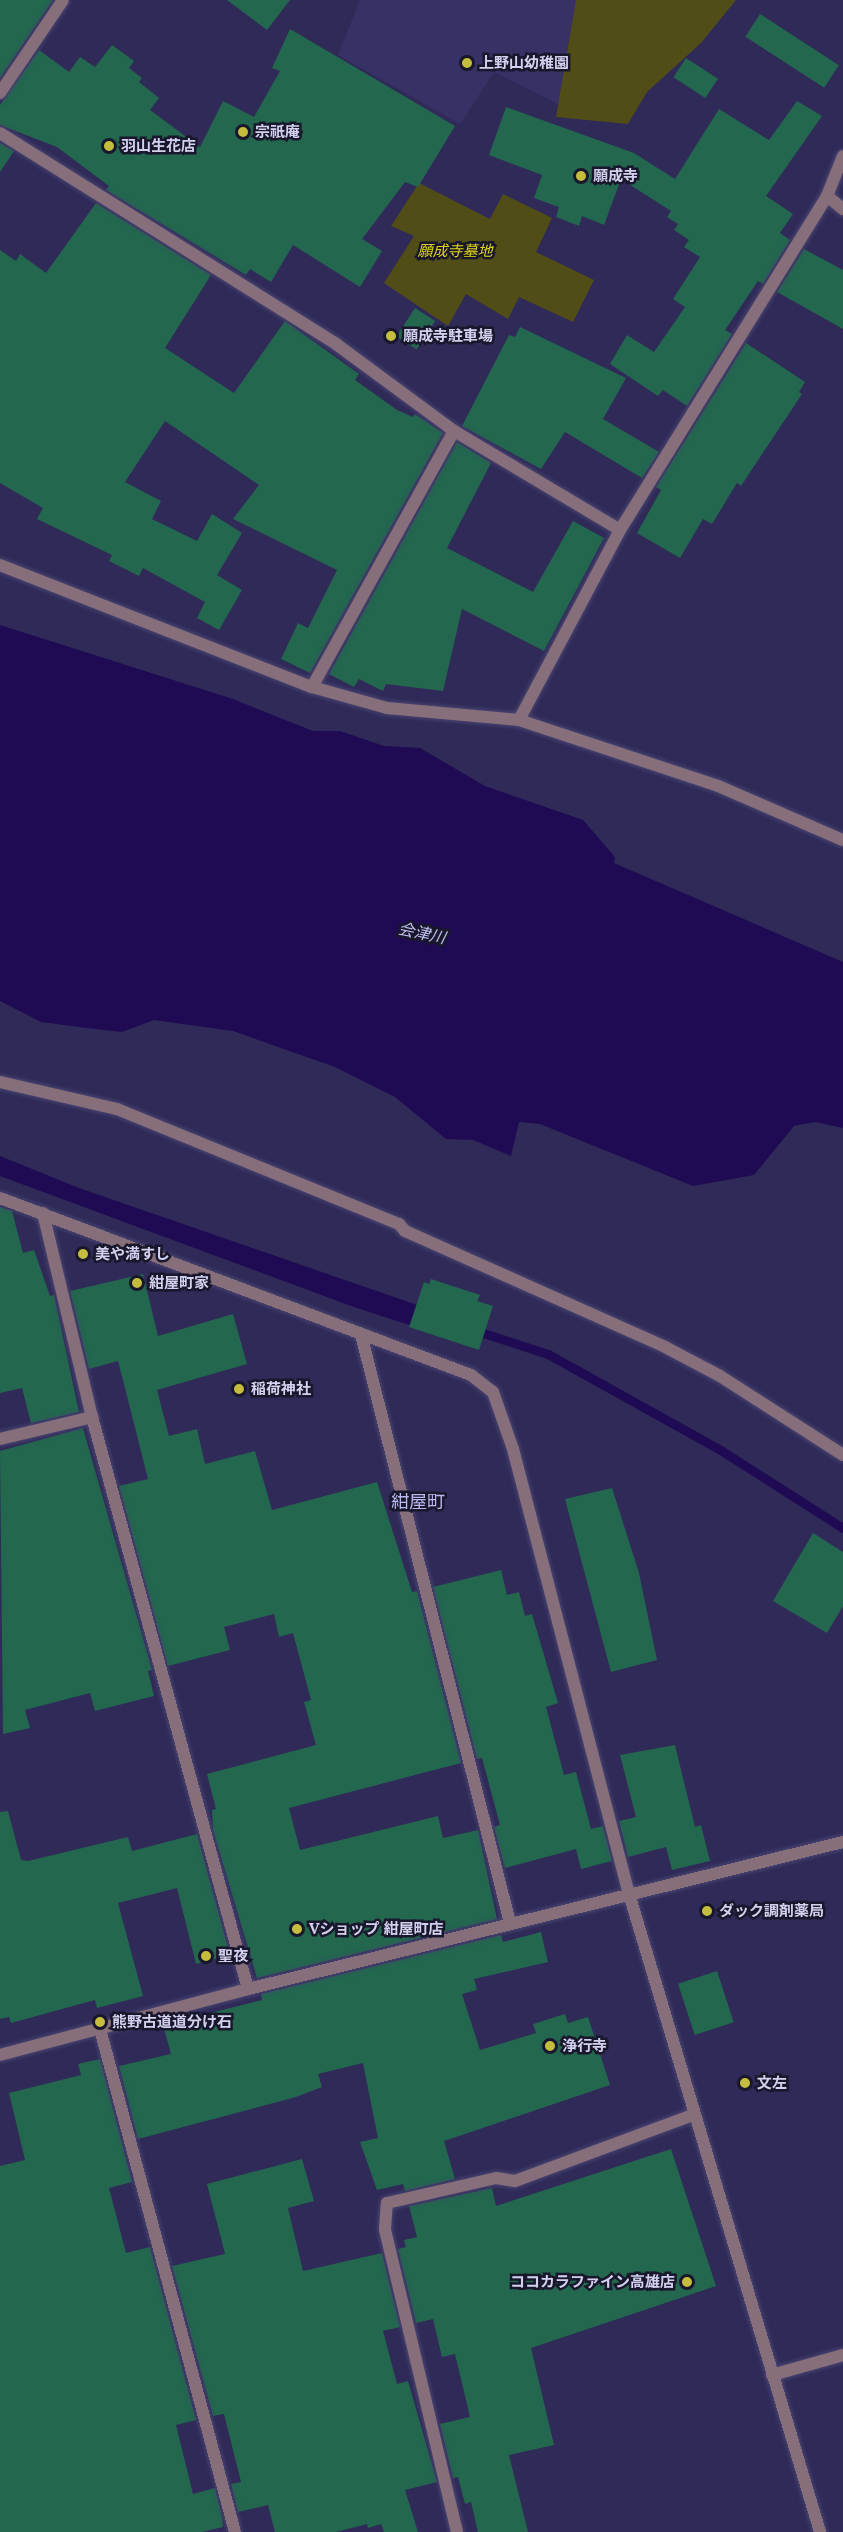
<!DOCTYPE html>
<html>
<head>
<meta charset="utf-8">
<style>
	body { margin:0 }
	#map { position:relative; width:843px; height:2532px; overflow:hidden; background:#2f2a58; font-family:Lora,"Noto Sans JP",serif }
	div>[style] { position:absolute }
	.built>* { inset:0; background:#373166 }
	.green>* { inset:0; background:#504d17 }
	.water>* { inset:0; background:#1f0b53 }
	.stream>* { height:9px; margin:-4.5px; padding:0 4.5px; transform-origin:4.5px; border-radius:4.5px; background:#1f0b53 }
	.building>* { inset:0; background:#23674f; transform-origin:0 0 }
	.roads { filter:drop-shadow(0 0 2px #494570) drop-shadow(0 0 2px #494570) }
	.service>* { height:12px; margin:-6px; padding:0 6px; transform-origin:6px; border-radius:6px; background:#876e7b }
	.minor>* { height:12px; margin:-6px; padding:0 6px; transform-origin:6px; border-radius:6px; background:#876e7b }
	.tertiary>* { height:12px; margin:-6px; padding:0 6px; transform-origin:6px; border-radius:6px; background:#876e7b }
	.dots>* { width:16px; height:16px; translate:-50% -50%; box-sizing:border-box; border:3px solid #18172b; border-radius:50% }
	span { translate:-50% -50%; white-space:nowrap; text-align:center; line-height:1.15; -webkit-text-stroke:5px #18172b; paint-order:stroke }
	.poi-label { font-size:15px; color:#d2d1ef; font-weight:700 }
	.left { translate:0 -50%; text-align:left }
	.right { translate:-100% -50%; text-align:right }
	.park-label { font-size:15px; color:#dfd518; font-style:italic }
	.water-label { font-size:16px; color:#c1c0f3; font-style:italic }
	.quarter-label { font-size:18px; color:#bab8f0 }
</style>
</head>
<body>
<div id="map">
	<div class="built">
		<div style="clip-path:polygon(360px 0,588px 0,575px 113px,494px 72px,460px 124px,338px 55px)"></div>
	</div>
	<div class="green">
		<div style="clip-path:polygon(576px 0,736px 0,701px 43px,647px 92px,628px 124px,556px 117px)"></div>
		<div style="clip-path:polygon(419px 183px,490px 219px,503px 194px,552px 218px,536px 252px,594px 280px,573px 322px,519px 297px,508px 319px,466px 294px,448px 326px,384px 283px,414px 236px,391px 226px)"></div>
	</div>
	<div class="water">
		<div style="clip-path:polygon(0 625px,233px 699px,313px 731px,340px 731px,384px 746px,420px 748px,485px 786px,583px 820px,615px 857px,614px 863px,843px 962px,843px 1128px,815px 1122px,794px 1126px,754px 1175px,693px 1186px,540px 1124px,519px 1122px,511px 1156px,473px 1140px,446px 1139px,395px 1097px,335px 1067px,233px 1031px,154px 1020px,122px 1032px,87px 1028px,41px 1022px,0 1001px)"></div>
		<div style="clip-path:polygon(0 1156px,79px 1188px,423px 1307px,412px 1326px,351px 1306px,0 1176px)"></div>
	</div>
	<div class="stream">
		<div style="left:474px;top:1330px;width:78px;rotate:18deg"></div>
		<div style="left:548px;top:1354px;width:199px;rotate:29.1deg"></div>
		<div style="left:722px;top:1451px;width:143px;rotate:32.5deg"></div>
	</div>
	<div class="building">
		<div style="clip-path:polygon(0 0,53px 0,0 78px)"></div>
		<div style="clip-path:polygon(227px 0,290px 0,267px 30px)"></div>
		<div style="left:760px;top:14px;width:94px;height:27px;rotate:33deg"></div>
		<div style="clip-path:polygon(290px 29px,455px 126px,418px 187px,405px 182px,362px 239px,382px 251px,360px 287px,293px 245px,271px 282px,250px 269px,246px 275px,106px 190px,109px 186px,57px 147px,0 125px,0 105px,39px 50px,69px 72px,80px 57px,95px 67px,112px 45px,134px 61px,129px 68px,142px 78px,139px 82px,159px 98px,150px 110px,200px 147px,223px 101px,254px 117px,280px 71px,272px 68px)"></div>
		<div style="left:686px;top:58px;width:38px;height:23px;rotate:33deg"></div>
		<div style="clip-path:polygon(797px 101px,822px 116px,766px 196px,793px 214px,780px 233px,790px 240px,763px 284px,758px 281px,725px 330px,732px 334px,687px 406px,663px 390px,658px 396px,610px 364px,627px 335px,654px 352px,685px 307px,673px 299px,700px 257px,684px 247px,689px 240px,674px 230px,678px 224px,667px 217px,671px 211px,621px 179px,604px 225px,582px 216px,579px 226px,556px 217px,559px 207px,534px 198px,542px 175px,489px 155px,506px 107px,634px 153px,675px 179px,719px 109px,769px 140px)"></div>
		<div style="clip-path:polygon(0 143px,14px 151px,0 172px)"></div>
		<div style="clip-path:polygon(96px 203px,211px 275px,165px 348px,234px 393px,285px 321px,359px 374px,355px 380px,397px 410px,413px 417px,415px 414px,443px 433px,310px 673px,281px 659px,298px 623px,308px 628px,337px 570px,233px 519px,259px 485px,165px 421px,125px 482px,161px 501px,152px 519px,197px 541px,212px 514px,242px 533px,217px 575px,242px 590px,219px 630px,197px 618px,205px 602px,143px 568px,139px 576px,109px 561px,112px 555px,37px 519px,43px 508px,0 483px,0 250px,16px 261px,20px 254px,46px 273px)"></div>
		<div style="clip-path:polygon(804px 249px,843px 270px,843px 329px,777px 292px)"></div>
		<div style="left:415px;top:308px;width:24px;height:34px;rotate:33deg"></div>
		<div style="clip-path:polygon(520px 327px,626px 378px,603px 419px,659px 452px,642px 478px,565px 432px,541px 469px,462px 426px,509px 335px,515px 337px)"></div>
		<div style="clip-path:polygon(746px 343px,805px 382px,799px 392px,802px 394px,741px 486px,737px 483px,712px 524px,703px 519px,680px 558px,637px 533px,661px 490px,656px 487px)"></div>
		<div style="clip-path:polygon(457px 442px,491px 463px,447px 548px,533px 592px,573px 521px,604px 538px,544px 651px,462px 609px,443px 691px,386px 684px,383px 691px,359px 679px,354px 687px,329px 674px)"></div>
		<div style="clip-path:polygon(0 1207px,12px 1211px,23px 1253px,34px 1250px,50px 1296px,54px 1295px,79px 1412px,31px 1423px,22px 1388px,0 1393px)"></div>
		<div style="clip-path:polygon(143px 1274px,158px 1336px,233px 1314px,247px 1364px,157px 1390px,169px 1436px,197px 1429px,205px 1464px,255px 1451px,272px 1510px,377px 1482px,412px 1592px,417px 1591px,461px 1763px,289px 1808px,300px 1850px,438px 1816px,443px 1838px,478px 1830px,497px 1919px,257px 1978px,213px 1830px,212px 1810px,216px 1809px,207px 1774px,316px 1745px,304px 1702px,311px 1700px,293px 1633px,279px 1637px,274px 1614px,224px 1627px,230px 1650px,168px 1666px,119px 1486px,148px 1479px,124px 1384px,118px 1361px,89px 1369px,70px 1291px)"></div>
		<div style="clip-path:polygon(431px 1279px,480px 1295px,477px 1301px,493px 1306px,479px 1350px,409px 1327px,424px 1282px,429px 1284px)"></div>
		<div style="clip-path:polygon(83px 1428px,152px 1670px,148px 1671px,154px 1696px,95px 1711px,90px 1693px,25px 1710px,30px 1728px,3px 1734px,0 1451px)"></div>
		<div style="clip-path:polygon(612px 1488px,639px 1573px,657px 1660px,611px 1672px,565px 1499px)"></div>
		<div style="clip-path:polygon(813px 1533px,843px 1552px,843px 1606px,827px 1633px,773px 1601px)"></div>
		<div style="clip-path:polygon(501px 1570px,507px 1595px,519px 1592px,525px 1616px,532px 1614px,558px 1703px,546px 1707px,564px 1775px,576px 1772px,591px 1829px,603px 1826px,612px 1861px,581px 1869px,576px 1849px,505px 1868px,494px 1827px,500px 1825px,482px 1758px,477px 1759px,433px 1587px)"></div>
		<div style="clip-path:polygon(675px 1745px,695px 1827px,701px 1825px,710px 1861px,672px 1870px,666px 1847px,628px 1857px,619px 1821px,636px 1817px,620px 1755px)"></div>
		<div style="clip-path:polygon(8px 1811px,21px 1860px,28px 1861px,128px 1837px,132px 1851px,197px 1834px,230px 1955px,196px 1964px,177px 1888px,118px 1903px,143px 1996px,97px 2008px,95px 2000px,11px 2023px,9px 2017px,0 2019px,0 1812px)"></div>
		<div style="clip-path:polygon(541px 1932px,548px 1962px,474px 1979px,477px 1990px,462px 1994px,480px 2050px,536px 2033px,533px 2024px,565px 2014px,568px 2023px,588px 2017px,610px 2085px,444px 2141px,455px 2179px,405px 2191px,403px 2184px,377px 2190px,360px 2142px,378px 2138px,363px 2063px,318px 2074px,322px 2087px,296px 2097px,138px 2139px,119px 2066px,171px 2054px,163px 2025px,262px 2000px,261px 1994px,501px 1935px,503px 1942px)"></div>
		<div style="left:717px;top:1971px;width:54px;height:41px;rotate:72deg"></div>
		<div style="clip-path:polygon(100px 2059px,132px 2182px,109px 2188px,126px 2253px,150px 2247px,196px 2420px,176px 2425px,193px 2494px,215px 2488px,222px 2517px,223px 2527px,202px 2532px,0 2532px,0 2166px,25px 2160px,9px 2093px,81px 2075px,78px 2064px)"></div>
		<div style="clip-path:polygon(671px 2149px,716px 2286px,531px 2348px,554px 2445px,509px 2455px,528px 2532px,478px 2532px,471px 2502px,465px 2504px,458px 2477px,453px 2478px,440px 2424px,470px 2417px,455px 2354px,442px 2357px,433px 2319px,416px 2323px,398px 2249px,406px 2247px,404px 2240px,417px 2237px,409px 2206px,492px 2188px,496px 2206px)"></div>
		<div style="clip-path:polygon(302px 2159px,314px 2201px,288px 2208px,303px 2271px,382px 2253px,400px 2327px,383px 2331px,397px 2384px,408px 2381px,437px 2482px,405px 2490px,418px 2532px,384px 2532px,381px 2524px,368px 2528px,367px 2524px,336px 2532px,275px 2532px,268px 2505px,238px 2512px,231px 2484px,241px 2482px,224px 2414px,213px 2416px,172px 2266px,225px 2254px,207px 2184px)"></div>
	</div>
	<div class="roads">
		<div class="service">
			<div style="left:772px;top:2375px;width:74px;rotate:-15.7deg"></div>
		</div>
		<div class="minor">
			<div style="left:0;top:93px;width:112px;rotate:-55.9deg"></div>
			<div style="left:0;top:133px;width:397px;rotate:32.1deg"></div>
			<div style="left:336px;top:344px;width:147px;rotate:36.4deg"></div>
			<div style="left:454px;top:431px;width:193px;rotate:30.8deg"></div>
			<div style="left:827px;top:196px;width:43px;rotate:-68.2deg"></div>
			<div style="left:0;top:565px;width:335px;rotate:21.4deg"></div>
			<div style="left:312px;top:687px;width:78px;rotate:15.6deg"></div>
			<div style="left:387px;top:708px;width:133px;rotate:5.2deg"></div>
			<div style="left:519px;top:720px;width:210px;rotate:18.3deg"></div>
			<div style="left:718px;top:786px;width:136px;rotate:23.4deg"></div>
			<div style="left:312px;top:687px;width:293px;rotate:-61deg"></div>
			<div style="left:519px;top:720px;width:215px;rotate:-62deg"></div>
			<div style="left:620px;top:530px;width:393px;rotate:-58.2deg"></div>
			<div style="left:827px;top:196px;width:21px;rotate:39deg"></div>
			<div style="left:0;top:1082px;width:120px;rotate:13deg"></div>
			<div style="left:117px;top:1109px;width:305px;rotate:22.2deg"></div>
			<div style="left:399px;top:1224px;width:9px;rotate:49deg"></div>
			<div style="left:405px;top:1231px;width:285px;rotate:24deg"></div>
			<div style="left:665px;top:1347px;width:62px;rotate:27.8deg"></div>
			<div style="left:720px;top:1376px;width:146px;rotate:32.7deg"></div>
			<div style="left:43px;top:1213px;width:210px;rotate:76.5deg"></div>
			<div style="left:92px;top:1417px;width:593px;rotate:74.74deg"></div>
			<div style="left:361px;top:1334px;width:608px;rotate:75.8deg"></div>
			<div style="left:0;top:1439px;width:95px;rotate:-13.4deg"></div>
			<div style="left:100px;top:2029px;width:521px;rotate:74.98deg"></div>
			<div style="left:0;top:2055px;width:257px;rotate:-14.9deg"></div>
			<div style="left:248px;top:1989px;width:613px;rotate:-13.88deg"></div>
			<div style="left:457px;top:2532px;width:311px;rotate:-103.4deg"></div>
			<div style="left:385px;top:2229px;width:26px;rotate:-86deg"></div>
			<div style="left:387px;top:2203px;width:112px;rotate:-12.9deg"></div>
			<div style="left:496px;top:2178px;width:19px;rotate:9deg"></div>
			<div style="left:515px;top:2181px;width:189px;rotate:-20.4deg"></div>
		</div>
		<div class="tertiary">
			<div style="left:0;top:1198px;width:503px;rotate:20.6deg"></div>
			<div style="left:471px;top:1375px;width:28px;rotate:38deg"></div>
			<div style="left:493px;top:1392px;width:60px;rotate:70.7deg"></div>
			<div style="left:513px;top:1449px;width:463px;rotate:75.4deg"></div>
			<div style="left:630px;top:1897px;width:663px;rotate:73.34deg"></div>
		</div>
	</div>
	<div class="dots">
		<div style="left:467px;top:63px;background:#c4bd3e"></div>
		<div style="left:243px;top:132px;background:#c4bd3e"></div>
		<div style="left:109px;top:146px;background:#c4bd3e"></div>
		<div style="left:581px;top:176px;background:#c4bd3e"></div>
		<div style="left:391px;top:336px;background:#c4bd3e"></div>
		<div style="left:83px;top:1254px;background:#c4bd3e"></div>
		<div style="left:137px;top:1283px;background:#c4bd3e"></div>
		<div style="left:239px;top:1389px;background:#c4bd3e"></div>
		<div style="left:707px;top:1911px;background:#c4bd3e"></div>
		<div style="left:297px;top:1929px;background:#c4bd3e"></div>
		<div style="left:206px;top:1956px;background:#c4bd3e"></div>
		<div style="left:100px;top:2022px;background:#c4bd3e"></div>
		<div style="left:550px;top:2046px;background:#c4bd3e"></div>
		<div style="left:745px;top:2083px;background:#c4bd3e"></div>
		<div style="left:687px;top:2282px;background:#c4bd3e"></div>
	</div>
	<div class="poi-label">
		<span class="left" style="left:479px;top:63px">上野山幼稚園</span>
		<span class="left" style="left:255px;top:132px">宗祇庵</span>
		<span class="left" style="left:121px;top:146px">羽山生花店</span>
		<span class="left" style="left:593px;top:176px">願成寺</span>
		<span class="left" style="left:403px;top:336px">願成寺駐車場</span>
		<span class="left" style="left:95px;top:1254px">美や満すし</span>
		<span class="left" style="left:149px;top:1283px">紺屋町家</span>
		<span class="left" style="left:251px;top:1389px">稲荷神社</span>
		<span class="left" style="left:719px;top:1911px">ダック調剤薬局</span>
		<span class="left" style="left:309px;top:1929px">Vショップ 紺屋町店</span>
		<span class="left" style="left:218px;top:1956px">聖夜</span>
		<span class="left" style="left:112px;top:2022px">熊野古道道分け石</span>
		<span class="left" style="left:562px;top:2046px">浄行寺</span>
		<span class="left" style="left:757px;top:2083px">文左</span>
		<span class="right" style="left:675px;top:2282px">ココカラファイン高雄店</span>
	</div>
	<div class="park-label">
		<span style="left:455px;top:251px">願成寺墓地</span>
	</div>
	<div class="water-label">
		<span style="left:422px;top:933px;rotate:12deg">会津川</span>
	</div>
	<div class="quarter-label">
		<span style="left:418px;top:1502px">紺屋町</span>
	</div>
</div>
</body>
</html>
